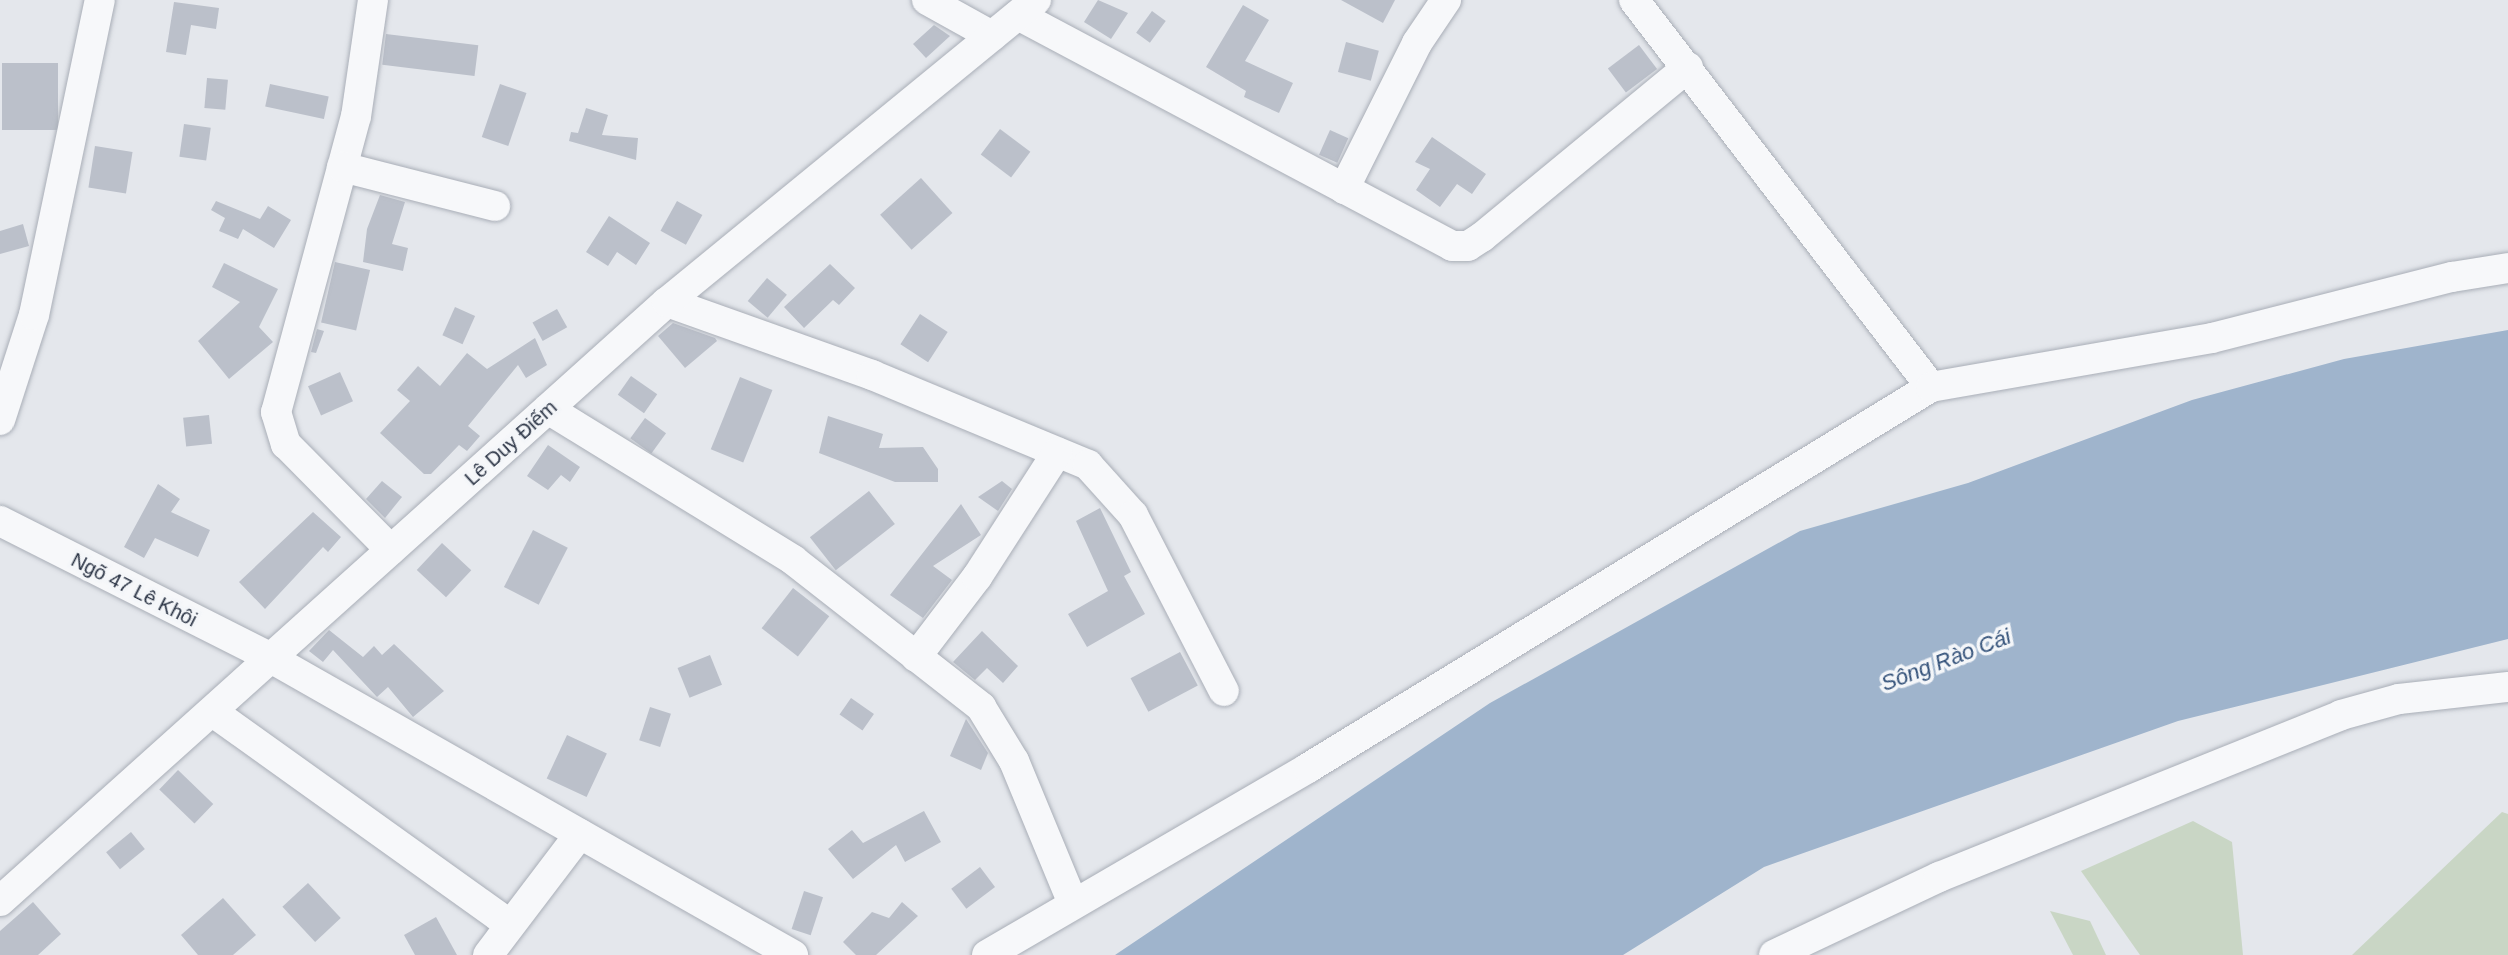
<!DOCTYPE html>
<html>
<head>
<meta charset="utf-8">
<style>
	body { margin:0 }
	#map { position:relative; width:2508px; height:955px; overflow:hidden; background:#e4e7ec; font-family:Arial,sans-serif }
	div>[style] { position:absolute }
	.green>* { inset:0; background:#c9d6c5 }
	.water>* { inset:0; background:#9fb4cc }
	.building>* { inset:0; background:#bbc0ca; transform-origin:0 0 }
	.roads { filter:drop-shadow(0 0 2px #a9aeb7) drop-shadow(0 0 2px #a9aeb7) }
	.minor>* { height:30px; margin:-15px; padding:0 15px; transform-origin:15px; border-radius:15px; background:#f7f8fa }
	span { translate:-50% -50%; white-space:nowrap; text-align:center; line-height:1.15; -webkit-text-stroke:7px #f4f6f9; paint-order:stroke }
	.street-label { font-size:20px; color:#2b3445 }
	.water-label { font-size:22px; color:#34527a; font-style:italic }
</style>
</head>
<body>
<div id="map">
	<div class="green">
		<div style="clip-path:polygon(2502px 812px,2508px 814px,2508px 955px,2352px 955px)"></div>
		<div style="clip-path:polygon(2193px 821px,2232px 842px,2243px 955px,2140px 955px,2081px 871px)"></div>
		<div style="clip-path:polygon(2050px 911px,2090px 921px,2106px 955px,2073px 955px)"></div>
	</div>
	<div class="water">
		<div style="clip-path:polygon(2508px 330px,2508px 639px,2178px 721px,1764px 867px,1623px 955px,1115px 955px,1490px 703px,1800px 531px,1968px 483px,2192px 400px,2344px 359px)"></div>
	</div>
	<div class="building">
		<div style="clip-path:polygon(1098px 0,1128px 13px,1111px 39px,1084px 22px)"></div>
		<div style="clip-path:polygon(1341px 0,1395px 0,1383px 23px)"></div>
		<div style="clip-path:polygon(174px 2px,219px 8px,216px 29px,191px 25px,186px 55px,166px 52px)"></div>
		<div style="clip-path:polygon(1243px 5px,1269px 20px,1245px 61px,1293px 83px,1279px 113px,1244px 97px,1246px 91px,1206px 67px)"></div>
		<div style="left:1152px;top:11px;width:17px;height:27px;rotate:36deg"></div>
		<div style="clip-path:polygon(934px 25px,950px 36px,926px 58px,913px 44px)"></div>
		<div style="left:386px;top:34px;width:93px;height:31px;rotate:7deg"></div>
		<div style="left:1346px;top:42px;width:34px;height:31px;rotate:15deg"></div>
		<div style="left:1639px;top:45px;width:30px;height:39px;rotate:53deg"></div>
		<div style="left:2px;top:63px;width:56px;height:67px"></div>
		<div style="left:207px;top:78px;width:21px;height:30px;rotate:5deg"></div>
		<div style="left:270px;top:84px;width:60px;height:23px;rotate:12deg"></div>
		<div style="left:500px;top:84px;width:28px;height:56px;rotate:19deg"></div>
		<div style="clip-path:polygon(586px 108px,608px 115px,602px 135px,638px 138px,636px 160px,569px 141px,571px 132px,578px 133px)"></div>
		<div style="left:184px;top:124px;width:27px;height:33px;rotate:8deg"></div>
		<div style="left:1000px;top:129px;width:38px;height:32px;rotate:37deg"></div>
		<div style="left:1330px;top:130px;width:20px;height:27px;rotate:24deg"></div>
		<div style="clip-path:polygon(1432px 137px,1486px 174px,1472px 194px,1457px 184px,1440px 207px,1416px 190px,1430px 169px,1415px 162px)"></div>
		<div style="left:95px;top:146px;width:38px;height:42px;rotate:9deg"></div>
		<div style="left:921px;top:178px;width:47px;height:55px;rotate:48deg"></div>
		<div style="clip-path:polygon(380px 195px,405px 202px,392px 244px,408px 248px,403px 271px,363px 262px,367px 229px)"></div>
		<div style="clip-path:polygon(216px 201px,260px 219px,268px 206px,291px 220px,274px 248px,243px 229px,238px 239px,219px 231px,225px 218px,211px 210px)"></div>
		<div style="left:677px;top:201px;width:29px;height:34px;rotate:29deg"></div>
		<div style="clip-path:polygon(609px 216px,650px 243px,636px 265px,617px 252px,608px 266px,586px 252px)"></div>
		<div style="clip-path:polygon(23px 224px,29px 246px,0 254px,0 231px)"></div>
		<div style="left:335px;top:262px;width:36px;height:62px;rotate:13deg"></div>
		<div style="clip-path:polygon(224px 263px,278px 289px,259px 327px,273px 342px,229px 379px,198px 341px,240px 302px,212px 287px)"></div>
		<div style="clip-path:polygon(830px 264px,855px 288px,839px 305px,833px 300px,804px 328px,784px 307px)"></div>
		<div style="left:767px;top:278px;width:26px;height:30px;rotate:40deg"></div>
		<div style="left:455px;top:307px;width:22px;height:31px;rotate:24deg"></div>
		<div style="left:557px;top:309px;width:21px;height:28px;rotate:61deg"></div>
		<div style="left:920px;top:314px;width:33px;height:36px;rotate:33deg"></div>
		<div style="clip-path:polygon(673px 323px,715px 338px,717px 341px,685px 368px,658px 336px)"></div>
		<div style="clip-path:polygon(317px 329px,324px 331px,316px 353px,311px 352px)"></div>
		<div style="clip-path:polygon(535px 338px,547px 365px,526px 378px,518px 365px,468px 426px,480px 436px,467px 451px,459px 445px,431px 474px,424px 474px,380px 433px,410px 401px,397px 390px,418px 366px,440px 386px,467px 353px,487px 369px)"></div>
		<div style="left:340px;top:372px;width:32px;height:35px;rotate:66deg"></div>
		<div style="left:631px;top:376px;width:32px;height:23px;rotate:35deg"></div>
		<div style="left:740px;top:377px;width:35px;height:78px;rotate:22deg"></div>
		<div style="left:209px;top:415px;width:29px;height:26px;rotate:84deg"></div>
		<div style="clip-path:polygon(828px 416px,883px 434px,879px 448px,923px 447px,938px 469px,938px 482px,895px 482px,819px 453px)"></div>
		<div style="left:645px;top:418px;width:26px;height:25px;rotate:36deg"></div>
		<div style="clip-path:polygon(548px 445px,580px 467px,570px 482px,561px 475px,548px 490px,527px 476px)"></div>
		<div style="clip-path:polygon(382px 481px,402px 497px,385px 518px,366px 499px)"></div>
		<div style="clip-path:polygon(1002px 481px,1012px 489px,998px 511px,978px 497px)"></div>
		<div style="clip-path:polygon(158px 484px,180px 499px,171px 512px,210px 530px,198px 557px,155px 538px,144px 558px,124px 547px)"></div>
		<div style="left:869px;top:491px;width:42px;height:75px;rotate:52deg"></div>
		<div style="clip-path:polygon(961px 504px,981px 535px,933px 566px,952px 580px,923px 618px,890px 595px)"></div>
		<div style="clip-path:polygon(1100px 508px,1131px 572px,1124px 576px,1145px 614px,1087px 647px,1068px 614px,1108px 591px,1076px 521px)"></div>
		<div style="clip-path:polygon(313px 512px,341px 537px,328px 552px,323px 547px,265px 609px,239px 582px)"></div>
		<div style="left:533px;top:530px;width:39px;height:64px;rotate:27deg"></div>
		<div style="left:442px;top:543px;width:40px;height:37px;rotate:43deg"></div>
		<div style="left:793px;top:588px;width:46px;height:51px;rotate:38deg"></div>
		<div style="clip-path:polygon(329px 630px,363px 657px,374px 646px,382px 655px,394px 644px,444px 691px,413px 717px,388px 687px,377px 697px,333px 650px,323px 662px,309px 651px)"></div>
		<div style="clip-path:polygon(982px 631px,1018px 666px,1003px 683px,987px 668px,975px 680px,953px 662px)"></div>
		<div style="left:1180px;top:652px;width:38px;height:56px;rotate:62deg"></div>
		<div style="left:710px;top:655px;width:32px;height:35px;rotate:68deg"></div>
		<div style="left:851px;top:698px;width:28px;height:20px;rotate:35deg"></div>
		<div style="left:650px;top:707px;width:22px;height:35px;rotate:18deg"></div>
		<div style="clip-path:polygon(966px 719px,988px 753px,981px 770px,950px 756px)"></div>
		<div style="left:567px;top:735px;width:44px;height:48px;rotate:25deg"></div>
		<div style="left:178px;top:770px;width:49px;height:27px;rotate:44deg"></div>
		<div style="clip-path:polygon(924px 811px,941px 842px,905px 862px,896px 845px,853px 879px,828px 849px,852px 830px,863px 843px)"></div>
		<div style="left:131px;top:832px;width:22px;height:32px;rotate:51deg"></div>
		<div style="left:980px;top:867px;width:25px;height:36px;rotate:53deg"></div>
		<div style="left:308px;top:883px;width:48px;height:35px;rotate:47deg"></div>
		<div style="left:804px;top:891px;width:20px;height:40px;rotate:18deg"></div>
		<div style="clip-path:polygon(223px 898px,256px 935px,233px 955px,198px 955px,181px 935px)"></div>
		<div style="clip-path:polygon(33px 902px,61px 934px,38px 955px,0 955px,0 931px)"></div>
		<div style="clip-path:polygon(902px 902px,918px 916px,876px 955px,856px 955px,843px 942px,872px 912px,889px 918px)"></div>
		<div style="clip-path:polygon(436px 917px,457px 955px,415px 955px,404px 935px)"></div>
	</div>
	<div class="roads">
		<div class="minor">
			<div style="left:373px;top:0;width:117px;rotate:98.3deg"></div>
			<div style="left:356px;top:116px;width:307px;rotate:105.1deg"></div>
			<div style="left:276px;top:412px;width:34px;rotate:73deg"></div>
			<div style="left:286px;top:444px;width:149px;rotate:45.3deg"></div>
			<div style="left:927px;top:0;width:74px;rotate:29deg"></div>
			<div style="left:1634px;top:0;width:488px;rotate:52.5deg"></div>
			<div style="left:1018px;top:15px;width:492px;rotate:28deg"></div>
			<div style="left:1452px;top:246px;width:16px"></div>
			<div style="left:1468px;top:246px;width:17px;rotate:-33deg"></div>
			<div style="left:1482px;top:237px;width:267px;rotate:-39.5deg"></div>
			<div style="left:342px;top:167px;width:158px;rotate:14.3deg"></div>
			<div style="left:1344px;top:189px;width:163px;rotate:-63.4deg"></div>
			<div style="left:1417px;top:43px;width:52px;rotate:-56deg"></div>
			<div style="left:667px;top:302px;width:218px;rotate:19.6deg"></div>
			<div style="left:872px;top:375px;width:234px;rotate:22.6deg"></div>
			<div style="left:1088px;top:465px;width:67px;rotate:48deg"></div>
			<div style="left:1133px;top:515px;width:198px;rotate:62.7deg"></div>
			<div style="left:548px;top:409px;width:288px;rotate:31.6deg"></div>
			<div style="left:793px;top:560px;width:239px;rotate:38deg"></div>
			<div style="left:981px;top:707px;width:63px;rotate:58.6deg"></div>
			<div style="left:1014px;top:761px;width:152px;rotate:67.5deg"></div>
			<div style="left:0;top:420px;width:110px;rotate:-72.1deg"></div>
			<div style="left:34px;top:315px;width:322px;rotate:-78.2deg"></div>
			<div style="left:0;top:521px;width:301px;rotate:26.8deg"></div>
			<div style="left:269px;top:657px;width:603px;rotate:29.63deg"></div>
			<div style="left:916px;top:657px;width:101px;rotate:-52.7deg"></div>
			<div style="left:977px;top:577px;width:148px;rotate:-57.2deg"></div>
			<div style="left:213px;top:712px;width:365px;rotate:35.6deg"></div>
			<div style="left:0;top:901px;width:896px;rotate:-41.93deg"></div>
			<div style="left:667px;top:302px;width:477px;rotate:-39.3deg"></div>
			<div style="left:488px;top:955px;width:152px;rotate:-52.8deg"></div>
			<div style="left:987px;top:955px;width:371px;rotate:-30.2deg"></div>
			<div style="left:1308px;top:768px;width:730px;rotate:-31.45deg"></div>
			<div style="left:1931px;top:387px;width:285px;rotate:-9.9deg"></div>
			<div style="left:2212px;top:338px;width:248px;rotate:-14.3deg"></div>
			<div style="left:2452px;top:277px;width:57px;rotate:-9.1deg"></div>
			<div style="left:1774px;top:955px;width:183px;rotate:-25.3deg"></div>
			<div style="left:1939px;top:877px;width:433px;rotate:-21.9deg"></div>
			<div style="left:2341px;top:715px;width:60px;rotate:-15.4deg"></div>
			<div style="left:2399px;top:699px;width:110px;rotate:-6.3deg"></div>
		</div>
	</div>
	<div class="street-label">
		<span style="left:511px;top:443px;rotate:-42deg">Lê Duy Điếm</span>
		<span style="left:134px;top:590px;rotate:27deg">Ngõ 47 Lê Khôi</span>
	</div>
	<div class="water-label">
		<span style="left:1946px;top:660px;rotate:-21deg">Sông Rào Cái</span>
	</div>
</div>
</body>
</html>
